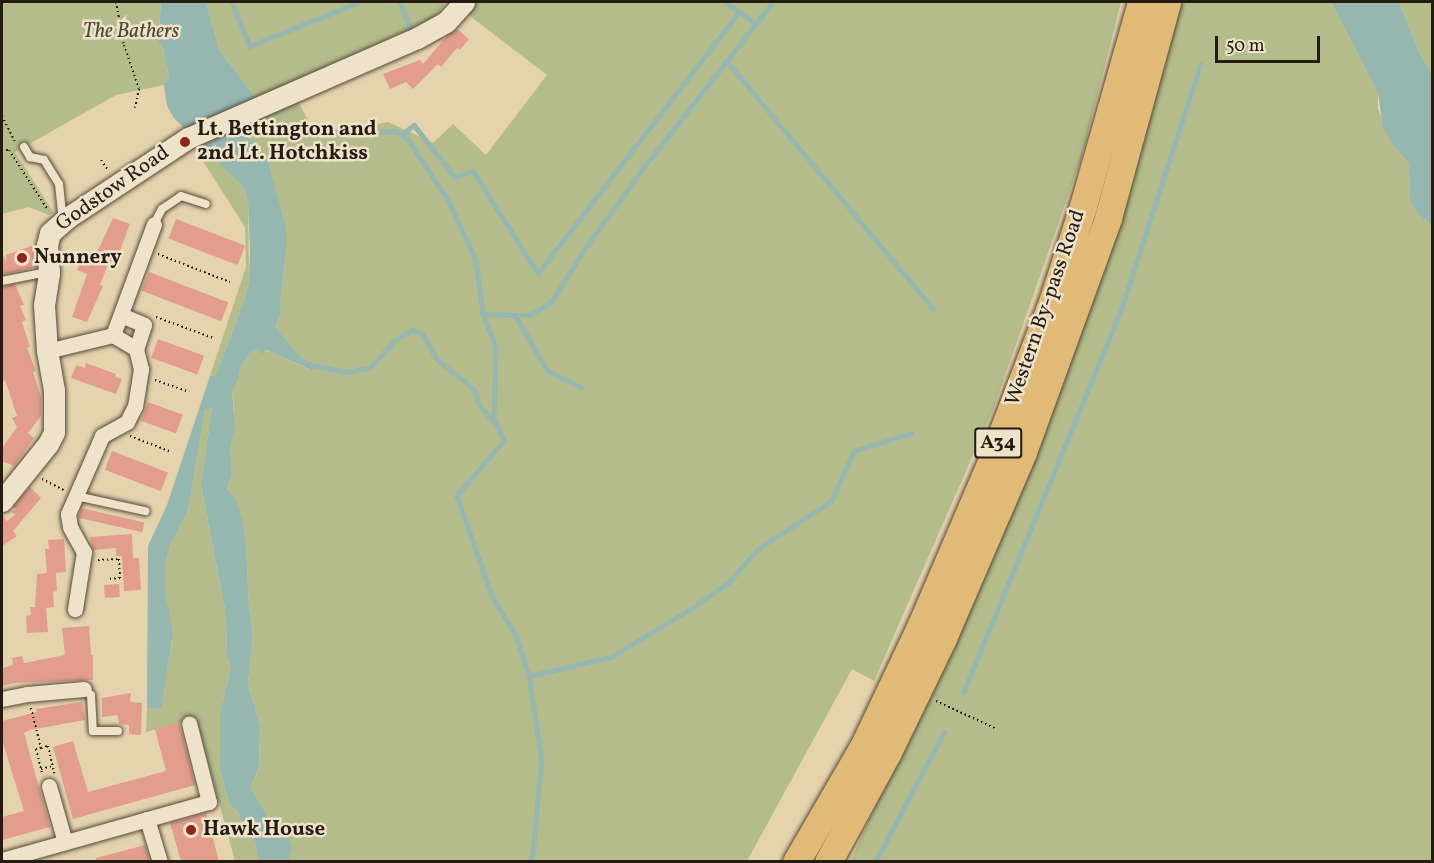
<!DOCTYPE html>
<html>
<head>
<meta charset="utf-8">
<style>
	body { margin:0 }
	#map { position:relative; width:1434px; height:863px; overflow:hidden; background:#e5d3ae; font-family:Vollkorn,serif }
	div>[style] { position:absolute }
	.green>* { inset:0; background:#b4bc8b }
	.water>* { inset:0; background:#96b7b0 }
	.stream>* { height:4.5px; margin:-2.25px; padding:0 2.25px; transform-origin:2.25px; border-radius:2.25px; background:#96b7b0 }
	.building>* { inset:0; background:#e29d8d; transform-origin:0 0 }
	.path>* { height:2px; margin-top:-1px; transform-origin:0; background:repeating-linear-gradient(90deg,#251b11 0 1.5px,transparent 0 4.5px) }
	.roads { filter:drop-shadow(0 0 2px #554938) drop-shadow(0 0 2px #554938) }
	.lane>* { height:8px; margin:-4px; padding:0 4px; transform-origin:4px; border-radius:4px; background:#eee2ca }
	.street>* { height:15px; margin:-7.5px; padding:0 7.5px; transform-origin:7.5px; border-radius:7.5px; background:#eee2ca }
	.secondary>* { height:21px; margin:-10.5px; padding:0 10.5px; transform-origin:10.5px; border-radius:10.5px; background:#eee2ca }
	.highway>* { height:27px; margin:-13.5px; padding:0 13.5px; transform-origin:13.5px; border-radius:13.5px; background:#e2ba77 }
	.dots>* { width:16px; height:16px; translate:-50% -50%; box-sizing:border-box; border:3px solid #eee2ca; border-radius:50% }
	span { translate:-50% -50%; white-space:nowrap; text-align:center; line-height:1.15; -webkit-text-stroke:5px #eee2ca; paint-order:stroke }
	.shield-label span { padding:2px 4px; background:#eee2ca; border:2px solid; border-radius:4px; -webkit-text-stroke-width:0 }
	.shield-label { font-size:20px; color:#251b11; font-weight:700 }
	.park-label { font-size:21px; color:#504b36; font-style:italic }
	.poi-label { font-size:21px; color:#251b11; font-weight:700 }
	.left { translate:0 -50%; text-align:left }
	.street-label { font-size:21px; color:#251b11 }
	.frame { position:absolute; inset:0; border:3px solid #251b11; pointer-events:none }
	.scale { position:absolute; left:1215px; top:36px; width:105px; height:27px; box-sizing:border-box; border:3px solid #251b11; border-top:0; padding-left:8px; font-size:18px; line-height:21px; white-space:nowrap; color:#251b11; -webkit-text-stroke:4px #eee2ca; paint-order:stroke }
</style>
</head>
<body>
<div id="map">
	<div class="green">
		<div style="clip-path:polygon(2px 2px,161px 2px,158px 42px,163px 48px,169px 78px,164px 85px,116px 95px,15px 152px,54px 213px,48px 215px,29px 207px,2px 214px)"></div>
		<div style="clip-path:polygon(206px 2px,446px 2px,435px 17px,427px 21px,257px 100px,219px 49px)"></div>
		<div style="clip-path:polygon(475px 2px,1121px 2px,1082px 156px,994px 407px,874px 681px,852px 669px,747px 861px,288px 861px,279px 827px,271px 824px,263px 814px,251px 788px,259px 767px,260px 727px,248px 683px,253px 634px,249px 607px,246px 544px,243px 522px,227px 490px,232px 472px,230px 445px,234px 410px,232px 390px,239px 378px,240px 369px,250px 353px,256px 349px,271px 352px,310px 370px,275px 326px,281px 314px,280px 302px,286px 251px,268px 161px,247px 135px,262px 118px,298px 101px,311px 126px,347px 131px,388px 122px,433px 143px,453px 124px,486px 155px,547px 75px,466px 13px)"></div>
		<div style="clip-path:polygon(1180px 2px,1331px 2px,1378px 93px,1378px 109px,1394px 146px,1409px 164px,1410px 201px,1417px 214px,1432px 225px,1432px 861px,850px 862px,983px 571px)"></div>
		<div style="clip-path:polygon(1399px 2px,1432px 2px,1432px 74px,1420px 54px)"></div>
		<div style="clip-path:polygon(197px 140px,244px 188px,248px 202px,249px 282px,243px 304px,216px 375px,210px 376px,246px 267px,245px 227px,192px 144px)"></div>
		<div style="clip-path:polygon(212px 408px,201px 486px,226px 615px,227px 656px,231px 668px,220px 713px,220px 770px,230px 806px,237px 810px,247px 833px,255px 842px,259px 861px,235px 861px,196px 719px,146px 732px,147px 708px,160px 708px,172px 641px,165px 593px,165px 566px,170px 546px,188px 510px,205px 410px)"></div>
	</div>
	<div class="water">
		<div style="clip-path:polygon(161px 2px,206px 2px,219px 49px,257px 100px,262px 118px,247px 135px,268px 161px,286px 229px,286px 251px,280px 302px,281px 314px,275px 326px,300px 357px,315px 365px,311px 370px,271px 352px,266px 350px,262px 354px,256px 349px,250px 353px,240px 369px,239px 378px,232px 391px,235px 428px,230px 445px,232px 472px,227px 490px,235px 497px,243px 522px,246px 544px,249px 607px,253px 634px,248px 683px,260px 727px,259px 766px,251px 788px,271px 824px,287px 834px,292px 847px,288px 861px,259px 861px,255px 842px,247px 833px,237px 810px,230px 806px,220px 770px,220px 713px,231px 668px,227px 656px,226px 615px,201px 485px,212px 408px,205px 410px,188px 510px,170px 546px,165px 566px,165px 593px,173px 633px,161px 708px,147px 708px,148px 546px,167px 505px,210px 376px,216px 375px,243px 304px,249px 282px,250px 250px,248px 202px,244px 188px,174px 118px,167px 106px,164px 85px,169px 78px,163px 48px,158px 42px)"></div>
		<div style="clip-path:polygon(1331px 2px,1399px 2px,1420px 54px,1432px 74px,1432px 225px,1417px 214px,1410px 201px,1409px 164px,1394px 146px,1383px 127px,1378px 93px)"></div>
	</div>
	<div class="stream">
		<div style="left:232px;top:2px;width:48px;rotate:67.8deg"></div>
		<div style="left:250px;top:46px;width:118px;rotate:-22deg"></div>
		<div style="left:400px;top:2px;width:29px;rotate:68deg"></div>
		<div style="left:726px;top:2px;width:36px;rotate:36deg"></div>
		<div style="left:726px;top:60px;width:325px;rotate:50.2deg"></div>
		<div style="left:250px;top:126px;width:17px;rotate:-10deg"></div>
		<div style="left:267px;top:123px;width:59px;rotate:10.7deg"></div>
		<div style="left:325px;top:134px;width:72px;rotate:-2.4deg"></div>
		<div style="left:397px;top:131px;width:14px;rotate:36deg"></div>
		<div style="left:408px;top:139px;width:73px;rotate:56.7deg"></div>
		<div style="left:448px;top:200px;width:66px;rotate:65deg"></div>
		<div style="left:476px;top:260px;width:54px;rotate:82.6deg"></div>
		<div style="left:483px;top:314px;width:36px;rotate:69deg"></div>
		<div style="left:496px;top:348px;width:69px;rotate:91.7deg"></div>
		<div style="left:494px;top:417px;width:26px;rotate:67deg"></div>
		<div style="left:504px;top:441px;width:72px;rotate:130.5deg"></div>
		<div style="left:457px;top:496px;width:108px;rotate:70.6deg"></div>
		<div style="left:493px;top:598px;width:44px;rotate:58.1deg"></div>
		<div style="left:516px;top:635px;width:43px;rotate:72.4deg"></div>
		<div style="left:529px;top:676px;width:86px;rotate:-13.4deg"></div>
		<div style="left:613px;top:656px;width:92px;rotate:-31.3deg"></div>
		<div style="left:692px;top:608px;width:44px;rotate:-34.8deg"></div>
		<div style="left:728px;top:583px;width:45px;rotate:-48.6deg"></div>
		<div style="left:758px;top:549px;width:87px;rotate:-33.3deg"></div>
		<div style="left:831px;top:501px;width:55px;rotate:-65.3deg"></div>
		<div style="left:854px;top:451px;width:60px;rotate:-17.5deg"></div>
		<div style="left:402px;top:134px;width:15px;rotate:-37deg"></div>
		<div style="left:414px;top:125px;width:66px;rotate:51.7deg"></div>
		<div style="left:455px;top:177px;width:19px;rotate:-18deg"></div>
		<div style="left:473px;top:171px;width:121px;rotate:57.5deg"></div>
		<div style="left:538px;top:273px;width:328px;rotate:-52.4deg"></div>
		<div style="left:483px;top:314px;width:32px;rotate:2deg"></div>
		<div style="left:515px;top:315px;width:65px;rotate:59.5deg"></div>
		<div style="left:548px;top:371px;width:37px;rotate:26deg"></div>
		<div style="left:515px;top:315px;width:14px"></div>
		<div style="left:529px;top:315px;width:27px;rotate:-31deg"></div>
		<div style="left:552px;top:301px;width:59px;rotate:-58.2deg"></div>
		<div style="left:583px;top:251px;width:104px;rotate:-54deg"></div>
		<div style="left:644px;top:167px;width:209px;rotate:-52deg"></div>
		<div style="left:308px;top:364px;width:40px;rotate:12deg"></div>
		<div style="left:347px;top:372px;width:24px;rotate:-12deg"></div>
		<div style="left:370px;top:367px;width:35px;rotate:-47deg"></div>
		<div style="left:394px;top:341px;width:21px;rotate:-31deg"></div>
		<div style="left:412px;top:330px;width:10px;rotate:17deg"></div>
		<div style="left:422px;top:333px;width:30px;rotate:60deg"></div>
		<div style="left:437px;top:359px;width:48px;rotate:39deg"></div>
		<div style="left:474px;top:389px;width:18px;rotate:71deg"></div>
		<div style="left:480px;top:406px;width:20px;rotate:49deg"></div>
		<div style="left:529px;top:676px;width:84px;rotate:81.1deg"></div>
		<div style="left:542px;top:759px;width:95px;rotate:95.4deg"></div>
		<div style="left:533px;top:854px;width:9px;rotate:111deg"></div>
		<div style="left:963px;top:693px;width:411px;rotate:-67.6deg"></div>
		<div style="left:1120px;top:313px;width:261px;rotate:-72.1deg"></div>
		<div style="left:875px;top:862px;width:147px;rotate:-62deg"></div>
	</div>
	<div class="building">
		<div style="clip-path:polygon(457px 29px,469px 39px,460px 50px,457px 48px,441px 67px,438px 64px,413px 89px,406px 82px,390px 89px,383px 74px,420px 60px,423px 64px,446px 37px)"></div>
		<div style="clip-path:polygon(113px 218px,130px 224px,117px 259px,113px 258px,110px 265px,108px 264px,100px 285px,103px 286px,87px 322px,72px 317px,87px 274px,77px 270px,83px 253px,95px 257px)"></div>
		<div style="left:176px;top:219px;width:74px;height:21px;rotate:21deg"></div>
		<div style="clip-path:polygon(34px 245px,36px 267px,2px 275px,2px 252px,6px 262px,6px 255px)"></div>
		<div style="left:149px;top:272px;width:85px;height:20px;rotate:21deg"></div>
		<div style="clip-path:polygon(15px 284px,24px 305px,20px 306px,26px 320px,22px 322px,30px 347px,27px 348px,36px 371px,33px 372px,41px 397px,41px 416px,28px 433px,34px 438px,14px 466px,2px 461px,2px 448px,17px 427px,12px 418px,17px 416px,5px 380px,2px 382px,2px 287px)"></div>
		<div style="left:158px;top:339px;width:49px;height:20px;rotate:20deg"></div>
		<div style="clip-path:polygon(86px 363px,116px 374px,115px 377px,122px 379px,116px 394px,71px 378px,76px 365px,85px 368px)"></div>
		<div style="left:148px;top:402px;width:37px;height:20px;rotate:20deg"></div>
		<div style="left:112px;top:451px;width:60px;height:20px;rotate:21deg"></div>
		<div style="clip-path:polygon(30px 487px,41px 498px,13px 531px,17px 536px,2px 546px,2px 514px,7px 521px,15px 515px,12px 512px,16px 509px,13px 507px)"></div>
		<div style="left:81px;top:508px;width:65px;height:10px;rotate:13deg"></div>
		<div style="clip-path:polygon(132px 534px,133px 558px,139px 558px,141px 590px,124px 591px,122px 556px,116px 556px,116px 548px,93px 550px,90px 537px)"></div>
		<div style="clip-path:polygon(64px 539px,66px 572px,56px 573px,57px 591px,53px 592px,54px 607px,46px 608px,48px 632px,27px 633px,26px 616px,31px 615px,30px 607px,35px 607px,37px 574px,47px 573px,45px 549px,49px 549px,48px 540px)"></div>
		<div style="left:119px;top:584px;width:13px;height:15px;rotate:86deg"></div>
		<div style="clip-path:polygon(89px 626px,91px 655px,93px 655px,93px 680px,14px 683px,2px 686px,2px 668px,13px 665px,12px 658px,22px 656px,24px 663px,65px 655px,62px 628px)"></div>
		<div style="clip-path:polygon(131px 693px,130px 702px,142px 703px,141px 735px,129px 734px,129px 725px,119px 724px,117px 715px,102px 717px,102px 698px)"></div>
		<div style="clip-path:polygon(82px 702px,85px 720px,30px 730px,24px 733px,50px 827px,2px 840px,2px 817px,24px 811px,2px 740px,2px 721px,37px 712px,36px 709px)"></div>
		<div style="clip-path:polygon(179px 723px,195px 785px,73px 819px,53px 747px,73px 741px,88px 792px,166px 771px,155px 729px)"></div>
		<div style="clip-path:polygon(206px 813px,219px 861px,181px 861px,170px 823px)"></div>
		<div style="clip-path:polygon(145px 845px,150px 861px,96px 861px,96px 858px)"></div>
	</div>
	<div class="path">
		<div style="left:116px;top:2px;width:44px;rotate:79.5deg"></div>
		<div style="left:124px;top:45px;width:46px;rotate:71.2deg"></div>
		<div style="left:139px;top:89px;width:19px;rotate:102deg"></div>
		<div style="left:2px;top:116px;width:28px;rotate:63deg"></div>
		<div style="left:2px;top:150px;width:7px"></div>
		<div style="left:9px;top:150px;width:72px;rotate:57deg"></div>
		<div style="left:101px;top:160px;width:12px;rotate:55deg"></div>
		<div style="left:158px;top:254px;width:77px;rotate:21.3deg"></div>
		<div style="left:156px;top:317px;width:61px;rotate:20.2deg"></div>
		<div style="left:155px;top:380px;width:36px;rotate:19deg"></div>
		<div style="left:130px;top:436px;width:42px;rotate:21deg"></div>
		<div style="left:42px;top:479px;width:25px;rotate:27deg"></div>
		<div style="left:98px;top:560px;width:21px;rotate:-3deg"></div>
		<div style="left:119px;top:559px;width:19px;rotate:87deg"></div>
		<div style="left:120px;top:578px;width:13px;rotate:176deg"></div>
		<div style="left:936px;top:701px;width:67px;rotate:24.7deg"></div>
		<div style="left:31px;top:708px;width:41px;rotate:76deg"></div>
		<div style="left:41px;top:748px;width:7px;rotate:-16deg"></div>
		<div style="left:48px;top:746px;width:28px;rotate:77deg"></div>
		<div style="left:41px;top:748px;width:5px;rotate:169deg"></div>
		<div style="left:36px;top:749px;width:25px;rotate:76deg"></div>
		<div style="left:41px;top:769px;width:12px;rotate:-14deg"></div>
	</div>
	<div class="roads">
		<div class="lane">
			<div style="left:24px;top:147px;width:12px;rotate:59deg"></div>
			<div style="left:30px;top:157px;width:14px;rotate:12deg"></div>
			<div style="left:44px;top:160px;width:28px;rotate:58deg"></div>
			<div style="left:59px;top:184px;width:27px;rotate:84deg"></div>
			<div style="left:62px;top:211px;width:7px;rotate:56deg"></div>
			<div style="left:154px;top:224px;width:17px;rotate:-62deg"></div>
			<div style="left:162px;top:209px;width:23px;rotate:-34deg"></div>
			<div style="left:181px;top:196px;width:26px;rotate:18deg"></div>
			<div style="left:2px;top:281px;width:46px;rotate:-11.3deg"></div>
			<div style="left:76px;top:496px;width:71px;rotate:12.3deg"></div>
			<div style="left:84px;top:689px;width:9px;rotate:41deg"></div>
			<div style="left:91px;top:695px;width:36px;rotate:87deg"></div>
			<div style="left:93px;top:731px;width:25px"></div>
		</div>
		<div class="street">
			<div style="left:121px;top:315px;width:25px;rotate:23deg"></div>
			<div style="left:144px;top:325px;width:25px;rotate:108deg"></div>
			<div style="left:113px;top:335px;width:118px;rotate:-69.7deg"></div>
			<div style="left:47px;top:351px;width:68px;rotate:-13.6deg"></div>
			<div style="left:113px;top:335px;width:27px;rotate:31deg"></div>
			<div style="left:136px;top:349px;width:21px;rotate:76deg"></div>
			<div style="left:141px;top:369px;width:37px;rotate:99deg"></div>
			<div style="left:135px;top:406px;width:18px;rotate:117deg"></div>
			<div style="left:127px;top:422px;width:29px;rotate:151deg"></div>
			<div style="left:102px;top:436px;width:85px;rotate:113.6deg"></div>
			<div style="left:68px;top:514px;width:13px;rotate:81deg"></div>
			<div style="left:70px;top:527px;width:29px;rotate:61deg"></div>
			<div style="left:84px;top:552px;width:58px;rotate:99deg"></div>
			<div style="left:2px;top:699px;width:25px;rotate:-11deg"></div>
			<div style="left:27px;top:694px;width:57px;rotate:-5deg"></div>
			<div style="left:49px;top:786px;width:58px;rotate:74.1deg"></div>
			<div style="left:147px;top:819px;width:45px;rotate:73.2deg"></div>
			<div style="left:2px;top:860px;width:215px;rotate:-15.7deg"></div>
			<div style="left:209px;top:802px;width:81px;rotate:-104.2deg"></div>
		</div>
		<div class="secondary">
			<div style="left:2px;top:501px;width:73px;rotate:-51.1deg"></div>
			<div style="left:48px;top:444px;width:13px;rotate:-63deg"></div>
			<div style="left:54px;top:432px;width:42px;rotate:-90deg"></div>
			<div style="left:54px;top:390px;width:40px;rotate:-100deg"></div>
			<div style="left:47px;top:351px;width:46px;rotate:-93.7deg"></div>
			<div style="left:44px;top:305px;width:33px;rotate:-81deg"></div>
			<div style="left:49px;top:272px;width:27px;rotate:-94deg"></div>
			<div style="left:47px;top:245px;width:12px;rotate:-76deg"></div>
			<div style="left:50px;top:233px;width:23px;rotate:-41deg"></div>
			<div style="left:67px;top:218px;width:145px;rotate:-33.5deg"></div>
			<div style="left:188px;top:138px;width:250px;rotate:-23.6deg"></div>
			<div style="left:417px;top:38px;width:33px;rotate:-29deg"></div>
			<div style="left:446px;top:22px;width:27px;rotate:-48deg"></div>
		</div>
		<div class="highway">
			<div style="left:796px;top:862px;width:135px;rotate:-59.8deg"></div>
			<div style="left:864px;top:745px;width:133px;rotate:-64.6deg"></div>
			<div style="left:921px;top:625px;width:181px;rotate:-66.8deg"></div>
			<div style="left:992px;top:459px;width:171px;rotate:-69.1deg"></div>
			<div style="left:1053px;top:299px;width:98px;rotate:-72.1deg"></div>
			<div style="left:1083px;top:206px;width:212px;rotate:-74.1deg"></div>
			<div style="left:828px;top:862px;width:125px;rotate:-61.4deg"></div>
			<div style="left:888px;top:752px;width:127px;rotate:-64.2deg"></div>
			<div style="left:943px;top:638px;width:202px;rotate:-66.7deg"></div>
			<div style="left:1023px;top:452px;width:249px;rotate:-70deg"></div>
			<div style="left:1108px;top:218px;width:224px;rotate:-74.7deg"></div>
		</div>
	</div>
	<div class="dots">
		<div style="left:185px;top:142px;background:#8f2418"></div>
		<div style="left:22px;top:258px;background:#8f2418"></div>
		<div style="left:191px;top:830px;background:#8f2418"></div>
	</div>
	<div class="shield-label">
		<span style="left:998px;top:443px">A34</span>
	</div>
	<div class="park-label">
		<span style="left:131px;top:32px">The Bathers</span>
	</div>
	<div class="poi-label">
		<span class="left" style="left:197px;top:142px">Lt. Bettington and<br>2nd Lt. Hotchkiss</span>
		<span class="left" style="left:34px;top:258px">Nunnery</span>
		<span class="left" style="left:203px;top:830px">Hawk House</span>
	</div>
	<div class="street-label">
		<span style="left:113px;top:189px;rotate:-35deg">Godstow Road</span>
		<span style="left:1046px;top:308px;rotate:-71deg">Western By-pass Road</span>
	</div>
	<div class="frame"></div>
	<div class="scale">50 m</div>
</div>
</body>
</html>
